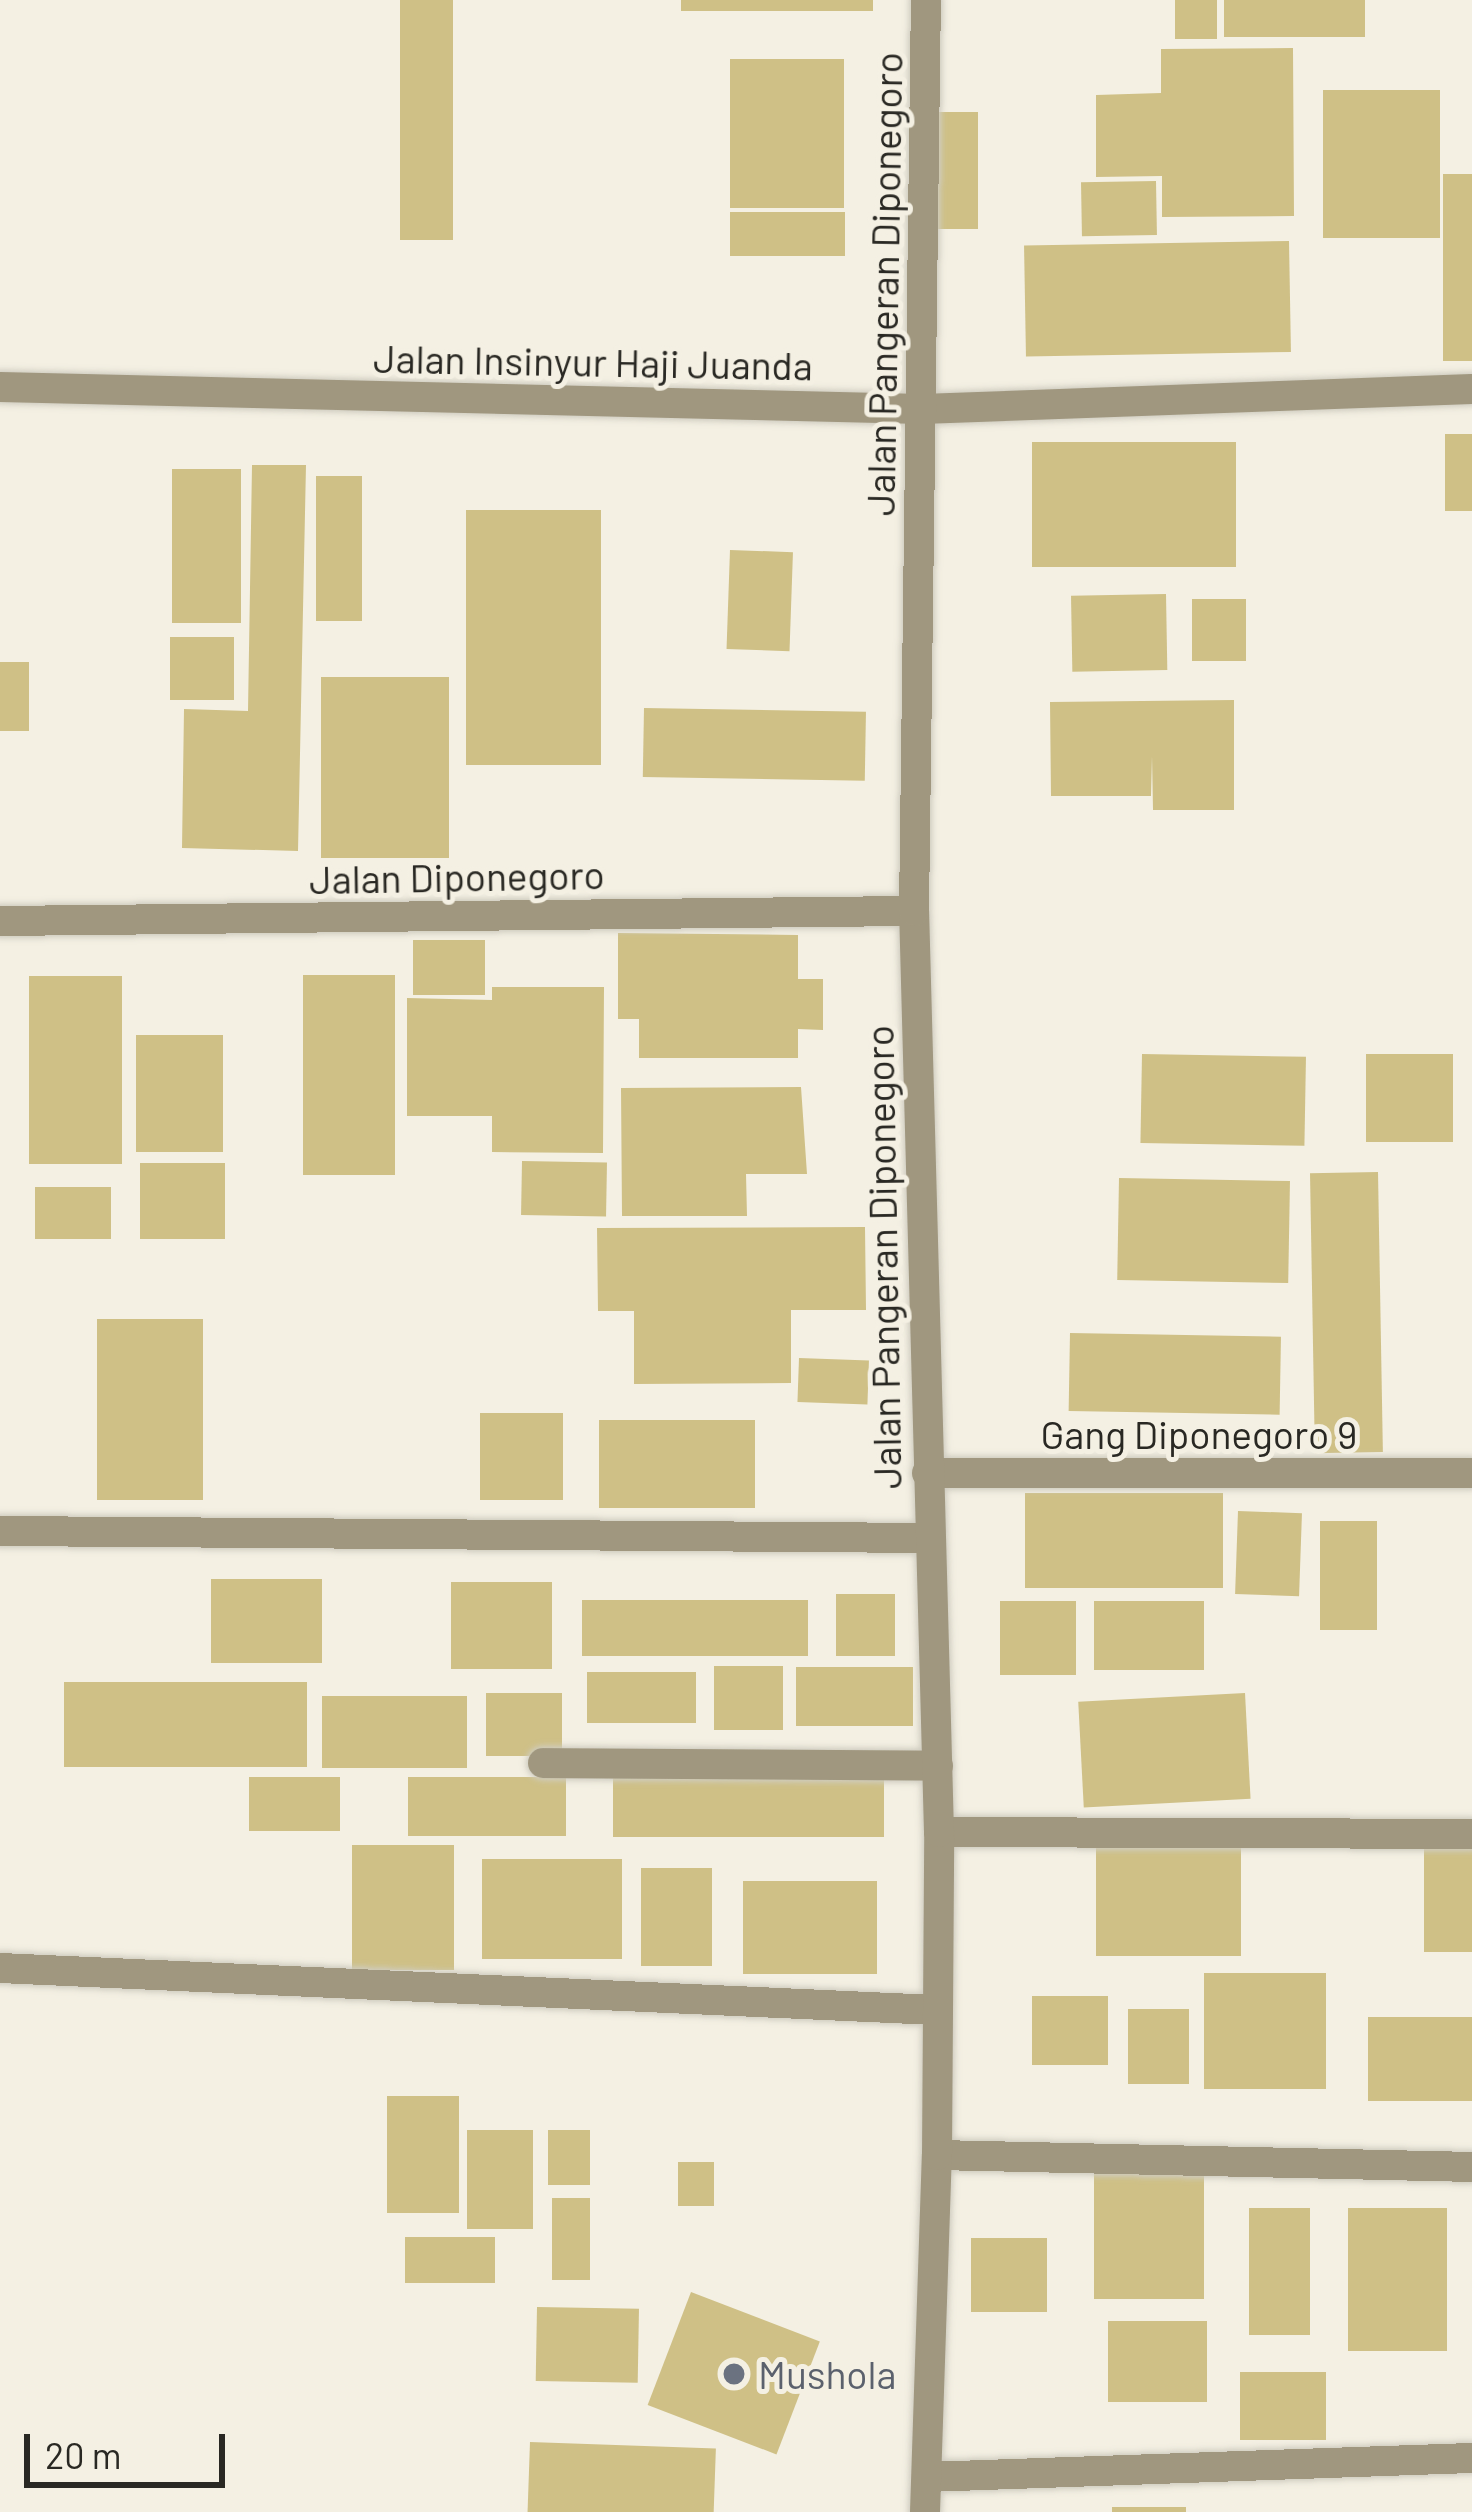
<!DOCTYPE html>
<html>
<head>
<meta charset="utf-8">
<style>
	body { margin:0 }
	#map { position:relative; width:1472px; height:2512px; overflow:hidden; background:#f4f0e3; font-family:Barlow,sans-serif }
	div>[style] { position:absolute }
	.building>* { inset:0; background:#cfc086; transform-origin:0 0 }
	.roads { filter:drop-shadow(0 0 3px #cfccc0) drop-shadow(0 0 3px #cfccc0) }
	.minor>* { height:30px; margin:-15px; padding:0 15px; transform-origin:15px; border-radius:15px; background:#a0977f }
	.tertiary>* { height:30px; margin:-15px; padding:0 15px; transform-origin:15px; border-radius:15px; background:#a0977f }
	.dots>* { width:33px; height:33px; translate:-50% -50%; box-sizing:border-box; border:6px solid #f4f0e3; border-radius:50% }
	span { translate:-50% -50%; white-space:nowrap; text-align:center; line-height:1.15; -webkit-text-stroke:10px #f4f0e3; paint-order:stroke }
	.street-label { font-size:39px; color:#292823 }
	.worship-label { font-size:39px; color:#5b616d }
	.left { translate:0 -50%; text-align:left }
	.scale { position:absolute; left:24px; top:2434px; width:201px; height:54px; box-sizing:border-box; border:6px solid #292823; border-top:0; padding-left:15px; font-size:36px; line-height:42px; white-space:nowrap; color:#292823; -webkit-text-stroke:9px #f4f0e3; paint-order:stroke }
</style>
</head>
<body>
<div id="map">
	<div class="building">
		<div style="left:400px;top:0;width:53px;height:240px"></div>
		<div style="left:681px;top:0;width:192px;height:11px"></div>
		<div style="left:1175px;top:0;width:42px;height:39px"></div>
		<div style="left:1224px;top:0;width:141px;height:37px"></div>
		<div style="clip-path:polygon(1293px 48px,1294px 216px,1162px 217px,1162px 176px,1096px 177px,1096px 95px,1161px 93px,1161px 49px)"></div>
		<div style="left:730px;top:59px;width:114px;height:149px"></div>
		<div style="left:1323px;top:90px;width:117px;height:148px"></div>
		<div style="left:928px;top:112px;width:50px;height:117px"></div>
		<div style="left:1443px;top:174px;width:29px;height:187px"></div>
		<div style="left:1156px;top:181px;width:54px;height:75px;rotate:89deg"></div>
		<div style="left:730px;top:212px;width:115px;height:44px"></div>
		<div style="left:1289px;top:241px;width:111px;height:265px;rotate:89deg"></div>
		<div style="left:1445px;top:434px;width:27px;height:77px"></div>
		<div style="left:1236px;top:442px;width:125px;height:204px;rotate:90deg"></div>
		<div style="clip-path:polygon(252px 465px,306px 465px,298px 851px,182px 848px,184px 709px,248px 711px)"></div>
		<div style="left:172px;top:469px;width:69px;height:154px"></div>
		<div style="left:316px;top:476px;width:46px;height:145px"></div>
		<div style="left:466px;top:510px;width:135px;height:255px"></div>
		<div style="left:730px;top:550px;width:63px;height:99px;rotate:2deg"></div>
		<div style="left:1166px;top:594px;width:76px;height:95px;rotate:89deg"></div>
		<div style="left:1192px;top:599px;width:54px;height:62px"></div>
		<div style="left:170px;top:637px;width:64px;height:63px"></div>
		<div style="left:0;top:662px;width:29px;height:69px"></div>
		<div style="left:321px;top:677px;width:128px;height:181px"></div>
		<div style="clip-path:polygon(1234px 700px,1234px 810px,1153px 810px,1152px 756px,1151px 796px,1051px 796px,1050px 702px)"></div>
		<div style="left:644px;top:708px;width:222px;height:69px;rotate:1deg"></div>
		<div style="clip-path:polygon(618px 933px,798px 935px,798px 979px,823px 979px,823px 1030px,798px 1029px,798px 1058px,639px 1058px,639px 1019px,618px 1019px)"></div>
		<div style="left:413px;top:940px;width:72px;height:55px"></div>
		<div style="left:303px;top:975px;width:92px;height:200px"></div>
		<div style="left:122px;top:976px;width:188px;height:93px;rotate:90deg"></div>
		<div style="clip-path:polygon(492px 987px,604px 987px,603px 1153px,492px 1152px,492px 1116px,407px 1116px,407px 998px,492px 1000px)"></div>
		<div style="left:136px;top:1035px;width:87px;height:117px"></div>
		<div style="left:1142px;top:1054px;width:164px;height:89px;rotate:1deg"></div>
		<div style="left:1366px;top:1054px;width:87px;height:88px"></div>
		<div style="clip-path:polygon(801px 1087px,807px 1174px,746px 1174px,747px 1216px,622px 1216px,621px 1088px)"></div>
		<div style="left:522px;top:1161px;width:85px;height:54px;rotate:1deg"></div>
		<div style="left:140px;top:1163px;width:85px;height:76px"></div>
		<div style="left:1378px;top:1172px;width:280px;height:68px;rotate:89deg"></div>
		<div style="left:1119px;top:1178px;width:171px;height:102px;rotate:1deg"></div>
		<div style="left:35px;top:1187px;width:76px;height:52px"></div>
		<div style="clip-path:polygon(865px 1227px,866px 1310px,791px 1310px,791px 1383px,634px 1384px,634px 1311px,598px 1311px,597px 1228px)"></div>
		<div style="left:203px;top:1319px;width:181px;height:106px;rotate:90deg"></div>
		<div style="left:1070px;top:1333px;width:211px;height:78px;rotate:1deg"></div>
		<div style="left:799px;top:1358px;width:70px;height:44px;rotate:2deg"></div>
		<div style="left:480px;top:1413px;width:83px;height:87px"></div>
		<div style="left:599px;top:1420px;width:156px;height:88px"></div>
		<div style="left:1025px;top:1493px;width:198px;height:95px"></div>
		<div style="left:1238px;top:1511px;width:64px;height:83px;rotate:2deg"></div>
		<div style="left:1320px;top:1521px;width:57px;height:109px"></div>
		<div style="left:211px;top:1579px;width:111px;height:84px"></div>
		<div style="left:451px;top:1582px;width:101px;height:87px"></div>
		<div style="left:836px;top:1594px;width:59px;height:62px"></div>
		<div style="left:582px;top:1600px;width:226px;height:56px"></div>
		<div style="left:1000px;top:1601px;width:76px;height:74px"></div>
		<div style="left:1094px;top:1601px;width:110px;height:69px"></div>
		<div style="left:714px;top:1666px;width:69px;height:64px"></div>
		<div style="left:796px;top:1667px;width:117px;height:59px"></div>
		<div style="left:587px;top:1672px;width:109px;height:51px"></div>
		<div style="left:64px;top:1682px;width:243px;height:85px"></div>
		<div style="left:486px;top:1693px;width:76px;height:63px"></div>
		<div style="left:1245px;top:1693px;width:106px;height:167px;rotate:87deg"></div>
		<div style="left:322px;top:1696px;width:145px;height:72px"></div>
		<div style="left:613px;top:1769px;width:271px;height:68px"></div>
		<div style="left:249px;top:1777px;width:91px;height:54px"></div>
		<div style="left:408px;top:1777px;width:158px;height:59px"></div>
		<div style="left:352px;top:1845px;width:102px;height:125px"></div>
		<div style="left:1096px;top:1846px;width:145px;height:110px"></div>
		<div style="left:1424px;top:1847px;width:48px;height:105px"></div>
		<div style="left:482px;top:1859px;width:140px;height:100px"></div>
		<div style="left:641px;top:1868px;width:71px;height:98px"></div>
		<div style="left:743px;top:1881px;width:134px;height:93px"></div>
		<div style="left:1204px;top:1973px;width:122px;height:116px"></div>
		<div style="left:1032px;top:1996px;width:76px;height:69px"></div>
		<div style="left:1128px;top:2009px;width:61px;height:75px"></div>
		<div style="left:1368px;top:2017px;width:104px;height:84px"></div>
		<div style="left:387px;top:2096px;width:72px;height:117px"></div>
		<div style="left:467px;top:2130px;width:66px;height:99px"></div>
		<div style="left:548px;top:2130px;width:42px;height:55px"></div>
		<div style="left:678px;top:2162px;width:36px;height:44px"></div>
		<div style="left:1094px;top:2173px;width:110px;height:126px"></div>
		<div style="left:552px;top:2198px;width:38px;height:82px"></div>
		<div style="left:1249px;top:2208px;width:61px;height:127px"></div>
		<div style="left:1348px;top:2208px;width:99px;height:143px"></div>
		<div style="left:495px;top:2237px;width:46px;height:90px;rotate:90deg"></div>
		<div style="left:971px;top:2238px;width:76px;height:74px"></div>
		<div style="left:691px;top:2292px;width:138px;height:121px;rotate:21deg"></div>
		<div style="left:537px;top:2307px;width:102px;height:74px;rotate:1deg"></div>
		<div style="left:1108px;top:2321px;width:99px;height:81px"></div>
		<div style="left:1240px;top:2372px;width:86px;height:68px"></div>
		<div style="left:530px;top:2442px;width:186px;height:70px;rotate:2deg"></div>
		<div style="left:1112px;top:2507px;width:74px;height:5px"></div>
	</div>
	<div class="roads">
		<div class="minor">
			<div style="left:922px;top:409px;width:550px;rotate:-2.08deg"></div>
			<div style="left:0;top:921px;width:914px;rotate:-0.63deg"></div>
			<div style="left:927px;top:1473px;width:545px"></div>
			<div style="left:0;top:1531px;width:929px;rotate:0.43deg"></div>
			<div style="left:543px;top:1763px;width:395px;rotate:0.4deg"></div>
			<div style="left:939px;top:1832px;width:533px;rotate:0.21deg"></div>
			<div style="left:0;top:1968px;width:936px;rotate:2.57deg"></div>
			<div style="left:937px;top:2155px;width:535px;rotate:1.28deg"></div>
			<div style="left:927px;top:2477px;width:545px;rotate:-2deg"></div>
		</div>
		<div class="tertiary">
			<div style="left:0;top:387px;width:922px;rotate:1.37deg"></div>
			<div style="left:925px;top:2512px;width:357px;rotate:-88.1deg"></div>
			<div style="left:937px;top:2155px;width:323px;rotate:-89.6deg"></div>
			<div style="left:939px;top:1832px;width:921px;rotate:-91.55deg"></div>
			<div style="left:914px;top:911px;width:911px;rotate:-89.25deg"></div>
		</div>
	</div>
	<div class="dots">
		<div style="left:734px;top:2374px;background:#6b7280"></div>
	</div>
	<div class="street-label">
		<span style="left:884px;top:284px;rotate:-89deg">Jalan Pangeran Diponegoro</span>
		<span style="left:593px;top:362px;rotate:1deg">Jalan Insinyur Haji Juanda</span>
		<span style="left:457px;top:877px;rotate:-1deg">Jalan Diponegoro</span>
		<span style="left:883px;top:1257px;rotate:-91deg">Jalan Pangeran Diponegoro</span>
		<span style="left:1199px;top:1434px">Gang Diponegoro 9</span>
	</div>
	<div class="worship-label">
		<span class="left" style="left:758px;top:2374px">Mushola</span>
	</div>
	<div class="scale">20 m</div>
</div>
</body>
</html>
